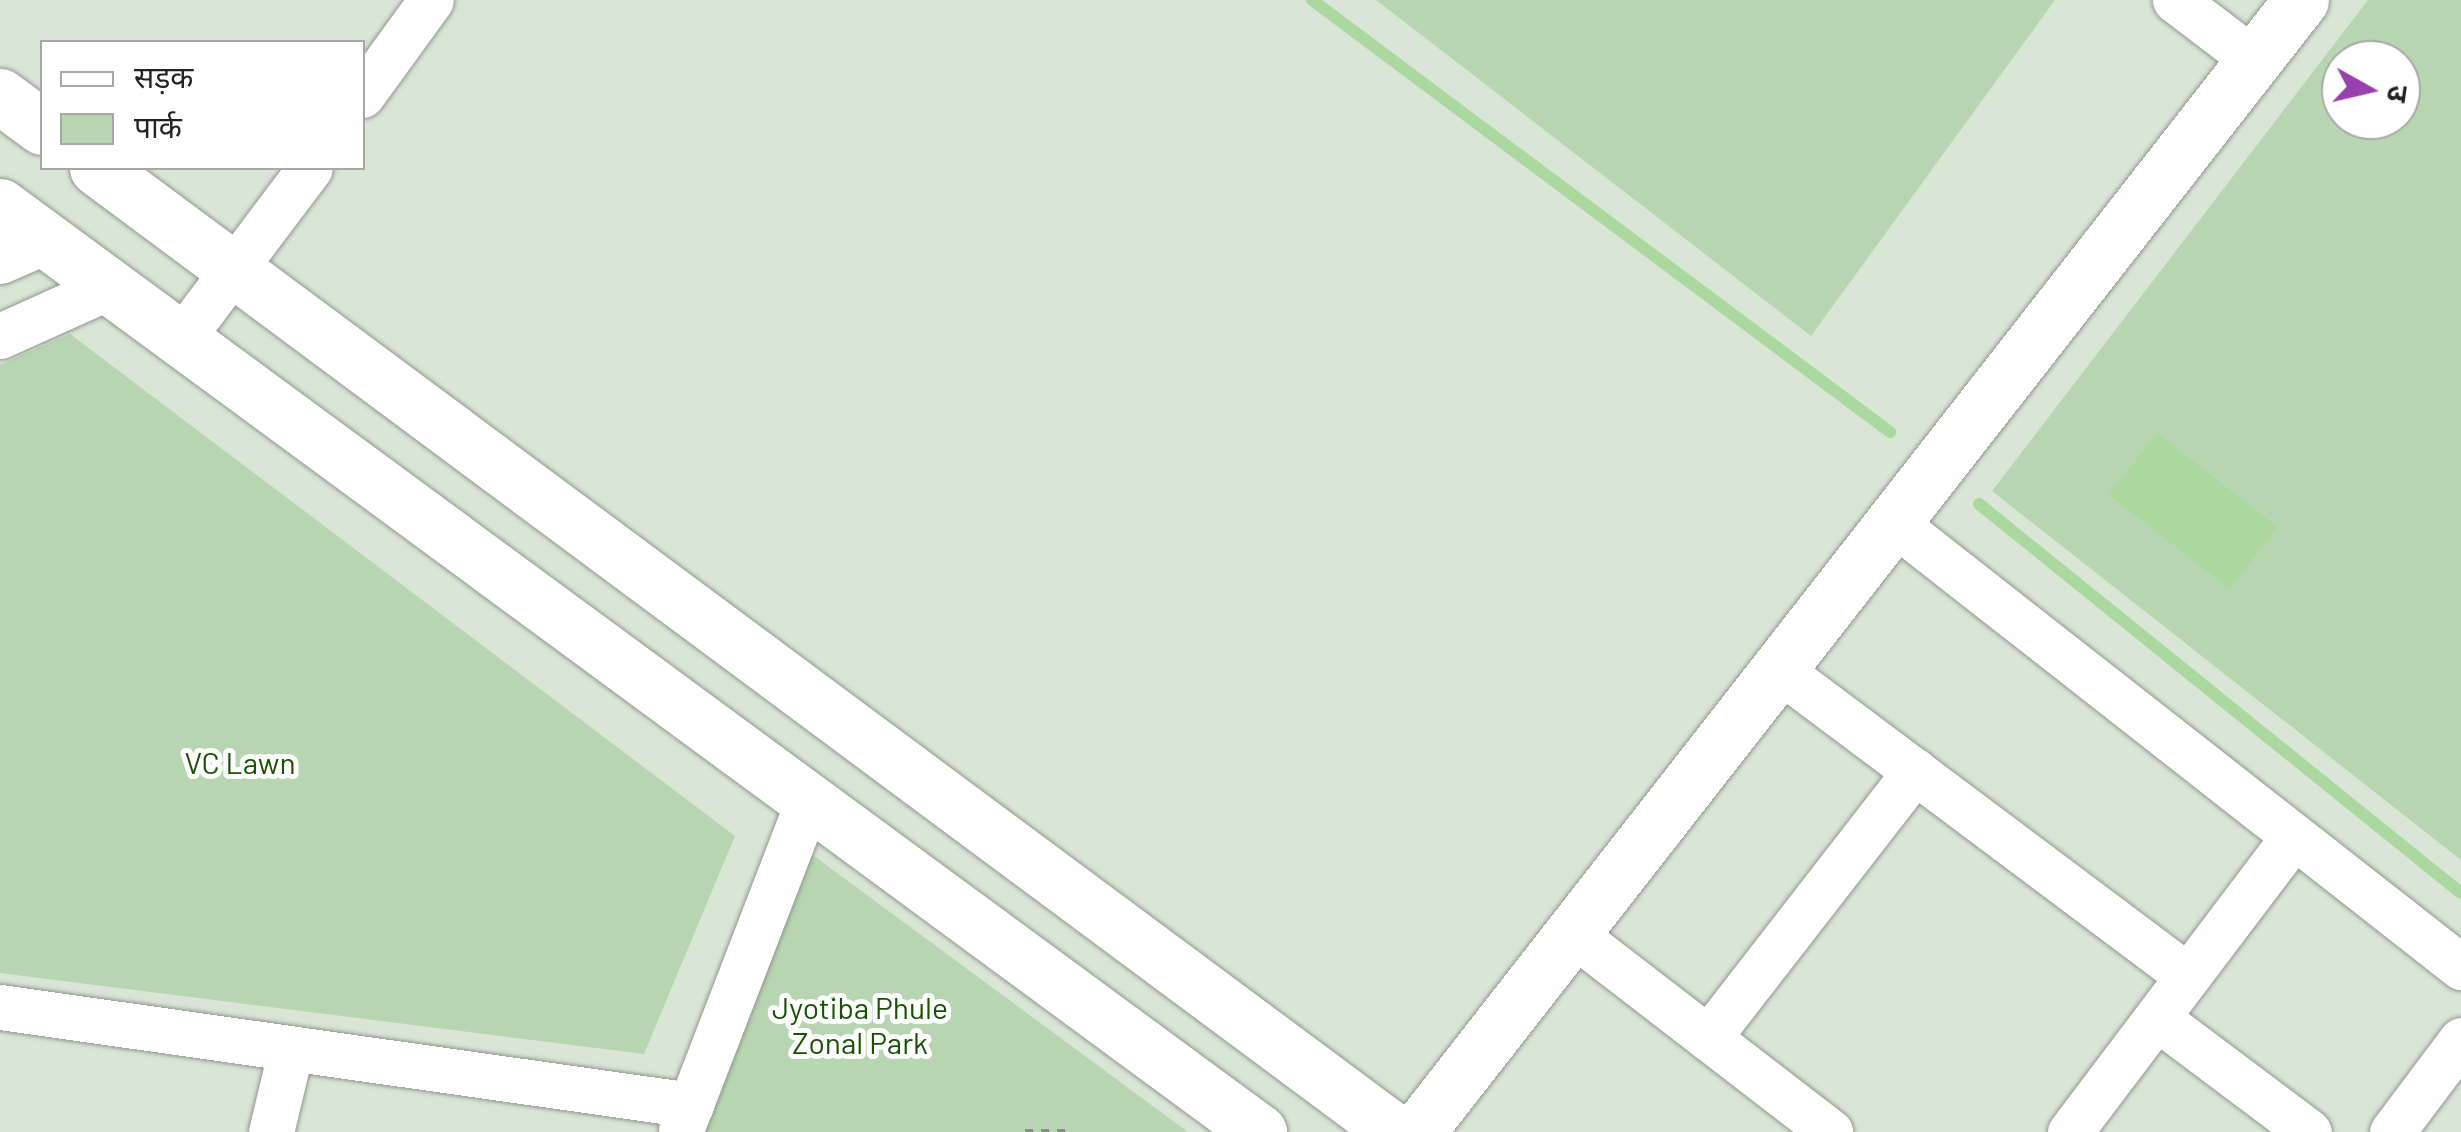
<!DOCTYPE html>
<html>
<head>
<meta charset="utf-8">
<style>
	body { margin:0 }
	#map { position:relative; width:2461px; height:1132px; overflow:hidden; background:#d9e6d6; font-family:Barlow,"Noto Sans Devanagari",sans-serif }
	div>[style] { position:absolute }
	.green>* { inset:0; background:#b8d5b2 }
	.water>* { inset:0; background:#aad89f; transform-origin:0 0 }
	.stream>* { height:12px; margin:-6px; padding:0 6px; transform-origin:6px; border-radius:6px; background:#aad89f }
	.path>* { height:6px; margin-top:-3px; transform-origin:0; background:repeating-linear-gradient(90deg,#858d83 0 8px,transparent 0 16px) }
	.roads { filter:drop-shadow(0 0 2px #8d998b) drop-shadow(0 0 2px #8d998b) }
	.street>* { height:45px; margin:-22.5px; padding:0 22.5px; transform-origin:22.5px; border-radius:22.5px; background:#fff }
	.secondary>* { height:55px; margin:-27.5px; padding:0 27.5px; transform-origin:27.5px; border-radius:27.5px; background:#fff }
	span { translate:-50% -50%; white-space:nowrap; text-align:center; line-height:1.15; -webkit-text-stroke:10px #fff; paint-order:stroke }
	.park-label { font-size:30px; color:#175203 }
	.legend { position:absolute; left:40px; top:40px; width:325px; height:130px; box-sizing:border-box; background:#fff; border:2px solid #a6a8a6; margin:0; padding:12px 18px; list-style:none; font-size:30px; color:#212520 }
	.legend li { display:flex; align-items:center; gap:20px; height:50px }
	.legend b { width:50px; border:2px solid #a6a8a6 }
	.north { position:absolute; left:2321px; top:40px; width:100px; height:100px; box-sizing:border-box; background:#fff; border:2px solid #a6a8a6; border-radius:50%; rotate:98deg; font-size:28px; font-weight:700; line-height:40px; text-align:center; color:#212520 }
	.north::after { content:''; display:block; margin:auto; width:35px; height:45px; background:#9840ac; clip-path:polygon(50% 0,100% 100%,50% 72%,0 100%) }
</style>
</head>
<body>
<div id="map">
	<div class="green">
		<div style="clip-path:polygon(1376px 0,2055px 0,1811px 336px)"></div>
		<div style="clip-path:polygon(evenodd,2368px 0,2461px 0,2461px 860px,1992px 491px,2368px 0,2341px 60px,2401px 60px,2401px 120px,2341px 120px,2341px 60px)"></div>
		<div style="clip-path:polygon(70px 334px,735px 836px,644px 1054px,0 973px,0 365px)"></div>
		<div style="clip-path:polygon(810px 853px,1188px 1132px,702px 1132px)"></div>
	</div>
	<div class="water">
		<div style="left:2157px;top:433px;width:153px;height:78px;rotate:38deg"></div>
	</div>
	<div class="stream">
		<div style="left:1312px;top:0;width:722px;rotate:36.77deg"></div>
		<div style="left:1979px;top:504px;width:619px;rotate:38.91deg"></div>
	</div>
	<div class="path">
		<div style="left:1025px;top:1132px;width:47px"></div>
	</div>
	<div class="roads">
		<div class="street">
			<div style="left:2175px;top:0;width:99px;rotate:37.2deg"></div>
			<div style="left:362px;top:95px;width:117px;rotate:-54deg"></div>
			<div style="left:0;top:261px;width:50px;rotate:-23.5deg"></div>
			<div style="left:0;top:336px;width:120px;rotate:-24.2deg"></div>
			<div style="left:181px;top:339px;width:214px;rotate:-53deg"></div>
			<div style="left:1893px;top:522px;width:722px;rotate:38.08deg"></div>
			<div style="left:1778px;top:669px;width:512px;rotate:36.83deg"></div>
			<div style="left:1572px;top:933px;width:326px;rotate:37.6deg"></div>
			<div style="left:0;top:1007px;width:698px;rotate:8.07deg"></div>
			<div style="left:2157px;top:1018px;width:190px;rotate:36.9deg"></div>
			<div style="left:1708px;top:1038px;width:338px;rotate:-52.2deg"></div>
			<div style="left:681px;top:1130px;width:355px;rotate:-68.9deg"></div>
			<div style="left:271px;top:1132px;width:85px;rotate:-76.5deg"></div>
			<div style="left:2070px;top:1132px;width:371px;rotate:-52.9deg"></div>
			<div style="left:2392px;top:1132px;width:115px;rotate:-53.1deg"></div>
		</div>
		<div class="secondary">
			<div style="left:0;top:96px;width:52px;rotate:36.4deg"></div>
			<div style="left:97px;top:168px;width:1617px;rotate:36.6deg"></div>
			<div style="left:0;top:206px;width:1563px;rotate:36.33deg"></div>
			<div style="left:1417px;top:1132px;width:1436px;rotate:-52.01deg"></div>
		</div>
	</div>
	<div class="park-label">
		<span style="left:240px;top:762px">VC Lawn</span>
		<span style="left:860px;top:1024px">Jyotiba Phule<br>Zonal Park</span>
	</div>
	<ul class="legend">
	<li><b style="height:12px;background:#fff"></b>सड़क</li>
	<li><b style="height:28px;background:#b8d5b2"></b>पार्क</li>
	</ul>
	<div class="north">उ</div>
</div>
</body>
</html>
